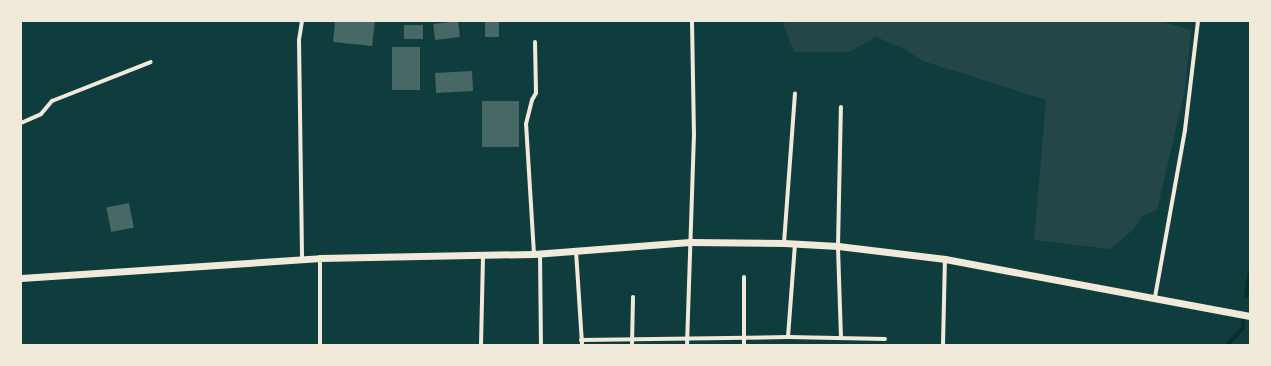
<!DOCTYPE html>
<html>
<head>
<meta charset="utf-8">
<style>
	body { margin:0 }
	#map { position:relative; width:1271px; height:366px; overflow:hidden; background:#0f3d3e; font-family:"Nunito Sans",sans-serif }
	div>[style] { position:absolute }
	.green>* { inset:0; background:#244646 }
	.stream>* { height:4px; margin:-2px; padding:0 2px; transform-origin:2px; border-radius:2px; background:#0a2a2b }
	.building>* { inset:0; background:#486865; transform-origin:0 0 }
	.minor>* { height:4px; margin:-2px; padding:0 2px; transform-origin:2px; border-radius:2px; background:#f1e9da }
	.tertiary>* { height:7px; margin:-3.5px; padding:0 3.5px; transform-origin:3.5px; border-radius:3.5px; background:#f1e9da }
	span { translate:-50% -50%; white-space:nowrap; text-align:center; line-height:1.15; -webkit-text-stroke:3.5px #f1e9da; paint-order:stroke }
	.frame { position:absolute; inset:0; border:22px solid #f1e9da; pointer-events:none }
</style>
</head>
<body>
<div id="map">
	<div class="green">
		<div style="clip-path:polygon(787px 21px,1160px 21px,1191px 30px,1185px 90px,1157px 210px,1142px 216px,1133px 230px,1110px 249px,1034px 240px,1046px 100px,923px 61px,903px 48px,876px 37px,849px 52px,794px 52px,783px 24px)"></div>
	</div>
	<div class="stream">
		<div style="left:1246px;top:296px;width:24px;rotate:-81deg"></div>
		<div style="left:1227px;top:345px;width:23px;rotate:-47deg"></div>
		<div style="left:1243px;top:328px;width:8px;rotate:-90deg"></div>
	</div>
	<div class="building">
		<div style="clip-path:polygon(335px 21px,375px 21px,372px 46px,333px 42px)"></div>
		<div style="left:458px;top:21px;width:16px;height:25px;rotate:83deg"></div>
		<div style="left:485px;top:21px;width:14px;height:16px"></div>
		<div style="left:404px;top:25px;width:19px;height:14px"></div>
		<div style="left:392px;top:47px;width:28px;height:43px"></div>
		<div style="left:472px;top:71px;width:20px;height:37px;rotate:87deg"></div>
		<div style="left:482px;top:101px;width:37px;height:46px"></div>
		<div style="left:129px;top:203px;width:25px;height:23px;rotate:79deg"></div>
	</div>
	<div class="minor">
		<div style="left:302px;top:21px;width:19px;rotate:99deg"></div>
		<div style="left:299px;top:40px;width:219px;rotate:89.2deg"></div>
		<div style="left:21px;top:123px;width:22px;rotate:-24deg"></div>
		<div style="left:41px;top:114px;width:17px;rotate:-50deg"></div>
		<div style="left:52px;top:101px;width:106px;rotate:-21.5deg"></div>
		<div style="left:784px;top:243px;width:150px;rotate:-85.8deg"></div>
		<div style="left:576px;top:251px;width:94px;rotate:86.3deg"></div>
		<div style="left:540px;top:253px;width:92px;rotate:89.4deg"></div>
		<div style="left:534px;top:254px;width:130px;rotate:-93.5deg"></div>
		<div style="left:526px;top:124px;width:25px;rotate:-76deg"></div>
		<div style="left:532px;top:100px;width:8px;rotate:-60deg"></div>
		<div style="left:536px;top:93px;width:51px;rotate:-91.1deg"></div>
		<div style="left:320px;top:258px;width:87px;rotate:90deg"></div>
		<div style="left:1155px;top:297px;width:170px;rotate:-79.8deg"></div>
		<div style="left:1185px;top:130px;width:110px;rotate:-83.2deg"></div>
		<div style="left:788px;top:337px;width:93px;rotate:-85.7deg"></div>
		<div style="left:841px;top:338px;width:92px;rotate:-91.9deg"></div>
		<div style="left:838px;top:246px;width:139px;rotate:-88.8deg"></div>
		<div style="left:581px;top:340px;width:207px;rotate:-0.8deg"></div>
		<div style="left:788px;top:337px;width:97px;rotate:1.2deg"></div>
		<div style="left:481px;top:345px;width:90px;rotate:-88.7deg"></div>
		<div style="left:632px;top:345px;width:48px;rotate:-88.8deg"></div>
		<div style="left:687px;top:345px;width:209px;rotate:-88.1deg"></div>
		<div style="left:694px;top:136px;width:115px;rotate:-91deg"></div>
		<div style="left:744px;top:345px;width:68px;rotate:-90deg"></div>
		<div style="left:943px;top:345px;width:86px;rotate:-88.7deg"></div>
	</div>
	<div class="tertiary">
		<div style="left:21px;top:278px;width:300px;rotate:-3.8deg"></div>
		<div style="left:320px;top:258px;width:214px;rotate:-1.1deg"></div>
		<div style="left:534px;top:254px;width:156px;rotate:-4.4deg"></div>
		<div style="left:690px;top:242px;width:94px;rotate:0.6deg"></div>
		<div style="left:784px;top:243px;width:54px;rotate:3.2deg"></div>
		<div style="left:838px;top:246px;width:108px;rotate:6.9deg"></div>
		<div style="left:945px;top:259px;width:310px;rotate:10.6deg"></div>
	</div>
	<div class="frame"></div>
</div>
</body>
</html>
